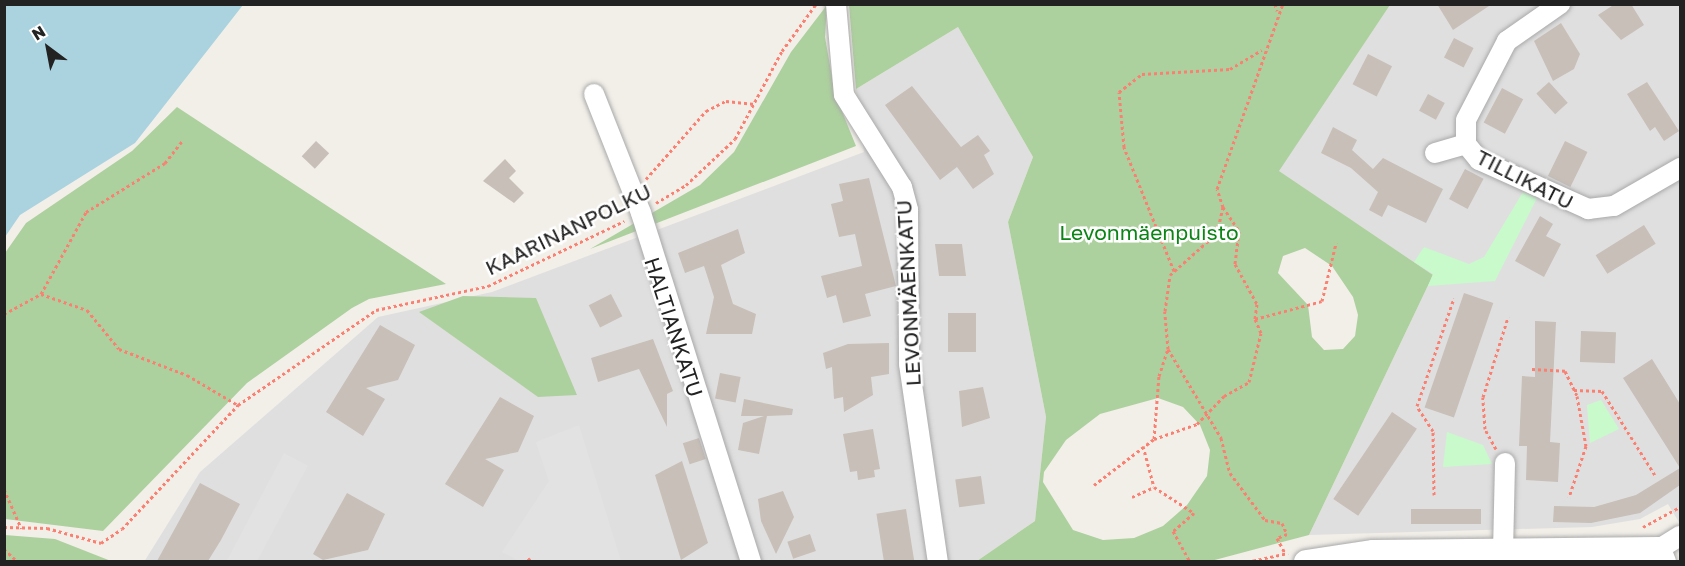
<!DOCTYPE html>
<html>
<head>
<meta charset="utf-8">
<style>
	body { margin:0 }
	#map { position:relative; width:1685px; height:566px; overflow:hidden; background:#f2efe9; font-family:"Golos Text",sans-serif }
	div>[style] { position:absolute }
	.residential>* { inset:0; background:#e0dfdf }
	.forest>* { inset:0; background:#add19e }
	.park>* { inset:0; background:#c8facc }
	.parking>* { inset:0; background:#e2e2e2; transform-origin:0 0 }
	.water>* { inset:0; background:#aad3df }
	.building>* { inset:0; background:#c7bfb8; transform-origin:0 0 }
	.path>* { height:3px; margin-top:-1.5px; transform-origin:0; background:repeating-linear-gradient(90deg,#fa8072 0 3px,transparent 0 6px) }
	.roads { filter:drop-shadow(0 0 2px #a9a9a9) drop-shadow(0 0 2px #a9a9a9) }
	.minor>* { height:20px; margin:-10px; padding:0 10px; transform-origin:10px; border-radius:10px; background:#fff }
	.tertiary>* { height:24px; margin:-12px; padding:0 12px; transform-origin:12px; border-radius:12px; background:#fff }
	span { translate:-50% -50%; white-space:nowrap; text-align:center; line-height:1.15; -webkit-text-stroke:5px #fff; paint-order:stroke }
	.street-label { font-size:21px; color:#222 }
	.park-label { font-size:21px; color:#0c8416 }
	.frame { position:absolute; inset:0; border:6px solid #222; pointer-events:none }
	.north { position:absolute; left:18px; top:18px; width:60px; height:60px; -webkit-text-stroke:4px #fff; paint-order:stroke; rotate:328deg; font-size:16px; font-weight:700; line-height:24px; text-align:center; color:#222 }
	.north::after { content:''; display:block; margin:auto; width:21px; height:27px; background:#222; clip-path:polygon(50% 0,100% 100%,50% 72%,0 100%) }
</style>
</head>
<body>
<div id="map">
	<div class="residential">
		<div style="clip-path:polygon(1390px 5px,1680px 5px,1680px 524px,1668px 504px,1640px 519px,1592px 527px,1309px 535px,1433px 275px,1278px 171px)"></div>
		<div style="clip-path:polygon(958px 27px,1033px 157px,1008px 222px,1046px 417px,1035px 521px,977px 561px,144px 562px,200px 472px,378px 317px,492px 292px,864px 152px,856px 89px)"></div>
	</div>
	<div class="forest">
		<div style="clip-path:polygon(827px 5px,825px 37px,835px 94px,856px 146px,590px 249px,700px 185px,734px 152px,791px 52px)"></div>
		<div style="clip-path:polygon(evenodd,849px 5px,1390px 5px,1279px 171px,1433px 275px,1309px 535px,1211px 561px,977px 561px,1035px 521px,1046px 417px,1008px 222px,1033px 157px,958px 27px,856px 89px,849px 5px,1305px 248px,1332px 266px,1353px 297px,1358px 315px,1355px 336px,1343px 349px,1324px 350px,1312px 337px,1308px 305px,1278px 273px,1283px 256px,1305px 248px,849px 5px,1158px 398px,1183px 407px,1200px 425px,1210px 450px,1207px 476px,1187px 505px,1163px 526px,1134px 538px,1103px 540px,1073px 530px,1043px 482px,1044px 472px,1066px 440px,1100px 414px,1158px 398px)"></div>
		<div style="clip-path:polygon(177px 107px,446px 284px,369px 299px,352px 308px,247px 383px,103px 531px,5px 519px,5px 253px,26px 223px,132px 151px)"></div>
		<div style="clip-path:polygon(463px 296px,536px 298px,577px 395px,538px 397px,419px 312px)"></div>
		<div style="clip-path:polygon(5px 535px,55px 539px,111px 561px,5px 561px)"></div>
	</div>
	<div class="park">
		<div style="clip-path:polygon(1523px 192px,1537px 198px,1495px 281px,1428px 286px,1433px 274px,1414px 262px,1424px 247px,1469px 264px,1484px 257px)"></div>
		<div style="clip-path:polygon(1601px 400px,1619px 429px,1590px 443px,1587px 405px)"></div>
		<div style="clip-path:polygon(1447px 432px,1483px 445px,1492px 464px,1443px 467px)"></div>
	</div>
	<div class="parking">
		<div style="clip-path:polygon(579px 425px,621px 561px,519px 561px,502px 552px,549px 481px,536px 442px)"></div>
		<div style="left:284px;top:453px;width:27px;height:124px;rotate:28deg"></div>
	</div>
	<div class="water">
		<div style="clip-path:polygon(5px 4px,243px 4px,243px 5px,135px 143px,20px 215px,5px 237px)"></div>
	</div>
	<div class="building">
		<div style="clip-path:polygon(1437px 4px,1492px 4px,1453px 30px)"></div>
		<div style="clip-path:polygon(1615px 4px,1631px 4px,1644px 25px,1621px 40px,1598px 15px)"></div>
		<div style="clip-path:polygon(1561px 23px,1580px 54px,1574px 69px,1553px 81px,1534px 41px)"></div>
		<div style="left:1454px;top:38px;width:22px;height:22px;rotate:27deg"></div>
		<div style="left:1368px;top:54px;width:27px;height:34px;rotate:27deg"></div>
		<div style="left:1549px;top:82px;width:28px;height:17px;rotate:48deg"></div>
		<div style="clip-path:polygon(1647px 82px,1679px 131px,1664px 141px,1655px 127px,1650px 131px,1627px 94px)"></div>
		<div style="clip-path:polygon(912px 86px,961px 147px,978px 135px,990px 151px,984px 155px,994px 174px,973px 189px,957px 167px,940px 180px,885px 105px)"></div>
		<div style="left:1502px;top:88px;width:24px;height:39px;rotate:28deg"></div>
		<div style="left:1428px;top:94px;width:19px;height:19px;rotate:28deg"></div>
		<div style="clip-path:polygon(1333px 127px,1357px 140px,1352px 150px,1373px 169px,1383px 158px,1443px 189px,1426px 223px,1388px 205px,1382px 217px,1369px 210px,1378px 192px,1351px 168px,1321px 153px)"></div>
		<div style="left:316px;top:141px;width:18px;height:21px;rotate:43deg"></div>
		<div style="left:1565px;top:141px;width:25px;height:39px;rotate:26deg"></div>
		<div style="clip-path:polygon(505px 159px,516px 171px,509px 178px,524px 193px,514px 203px,483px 181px)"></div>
		<div style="left:1465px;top:169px;width:21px;height:34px;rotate:28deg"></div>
		<div style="clip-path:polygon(869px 178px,896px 286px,865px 294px,871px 316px,843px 323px,836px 295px,827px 298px,821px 276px,862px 266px,855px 234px,839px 237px,831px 204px,843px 201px,839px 184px)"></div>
		<div style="clip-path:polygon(1540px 216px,1553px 224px,1546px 236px,1561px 244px,1544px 277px,1515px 261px)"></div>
		<div style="left:1644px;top:225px;width:22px;height:57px;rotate:58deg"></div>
		<div style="clip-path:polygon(738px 229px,745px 253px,721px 265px,733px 304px,756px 314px,752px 334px,706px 334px,714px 297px,704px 266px,685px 273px,678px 253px)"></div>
		<div style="clip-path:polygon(935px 244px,962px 244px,966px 276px,939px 276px)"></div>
		<div style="left:1464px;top:293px;width:31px;height:121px;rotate:19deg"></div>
		<div style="left:611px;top:294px;width:25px;height:25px;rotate:63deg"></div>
		<div style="left:948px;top:313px;width:28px;height:39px"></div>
		<div style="clip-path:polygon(1535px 321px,1556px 322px,1550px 442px,1560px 443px,1558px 482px,1526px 480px,1527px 446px,1519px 446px,1522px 376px,1535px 377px)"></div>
		<div style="clip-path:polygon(380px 325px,415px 345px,398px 380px,366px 388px,385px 399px,363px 436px,326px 412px)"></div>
		<div style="left:1581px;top:331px;width:35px;height:31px;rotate:2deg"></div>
		<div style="clip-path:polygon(653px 339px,673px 391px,667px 394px,667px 427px,639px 369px,598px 382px,591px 358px)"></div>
		<div style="clip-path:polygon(889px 343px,889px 374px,871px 377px,873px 395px,844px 412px,843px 397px,834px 399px,832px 367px,826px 369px,823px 353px,848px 344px)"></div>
		<div style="clip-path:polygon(1652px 359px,1680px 404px,1680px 485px,1640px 513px,1591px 523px,1553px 522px,1554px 506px,1594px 507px,1636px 495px,1680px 468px,1623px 378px)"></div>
		<div style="left:720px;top:373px;width:21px;height:26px;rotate:11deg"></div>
		<div style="clip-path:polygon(983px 387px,990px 418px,962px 427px,959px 391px)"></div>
		<div style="clip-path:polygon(500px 397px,534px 416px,518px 452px,485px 459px,504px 470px,483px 507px,445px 484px)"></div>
		<div style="clip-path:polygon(744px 399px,793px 409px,792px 415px,767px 416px,759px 454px,738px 450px,743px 423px,764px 416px,741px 416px)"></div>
		<div style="left:1392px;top:412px;width:30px;height:105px;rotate:34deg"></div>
		<div style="clip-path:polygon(873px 429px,880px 469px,874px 470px,875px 477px,858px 480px,857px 471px,850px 472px,843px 434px)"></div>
		<div style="left:699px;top:438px;width:22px;height:17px;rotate:72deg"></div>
		<div style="clip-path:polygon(682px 461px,708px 543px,681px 560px,655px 475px)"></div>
		<div style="left:981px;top:476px;width:28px;height:26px;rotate:82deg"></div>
		<div style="clip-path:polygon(200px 483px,240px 504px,221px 540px,208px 561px,157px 561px)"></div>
		<div style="clip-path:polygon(783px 491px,794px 517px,776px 554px,761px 521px,758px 499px)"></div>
		<div style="clip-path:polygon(347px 493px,385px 514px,368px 550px,323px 560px,313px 554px)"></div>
		<div style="left:906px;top:509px;width:53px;height:30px;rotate:81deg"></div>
		<div style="left:1481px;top:509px;width:15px;height:70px;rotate:90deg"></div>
		<div style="left:810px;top:534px;width:18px;height:24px;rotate:71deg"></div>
	</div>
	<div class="path">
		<div style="left:1275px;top:4px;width:7px;rotate:74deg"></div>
		<div style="left:646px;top:179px;width:91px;rotate:-48.6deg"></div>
		<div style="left:706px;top:111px;width:22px;rotate:-27deg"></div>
		<div style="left:726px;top:101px;width:29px;rotate:6deg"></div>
		<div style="left:656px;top:203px;width:35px;rotate:-31deg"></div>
		<div style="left:686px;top:185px;width:67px;rotate:-43.2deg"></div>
		<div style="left:735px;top:139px;width:100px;rotate:-61.9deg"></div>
		<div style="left:782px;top:51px;width:58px;rotate:-54.1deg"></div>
		<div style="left:1223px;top:207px;width:29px;rotate:56deg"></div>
		<div style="left:1239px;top:231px;width:33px;rotate:97deg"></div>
		<div style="left:1235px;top:264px;width:46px;rotate:61.2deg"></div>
		<div style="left:1257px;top:304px;width:15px;rotate:98deg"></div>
		<div style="left:1174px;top:271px;width:134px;rotate:-112deg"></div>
		<div style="left:1124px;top:147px;width:55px;rotate:-95.2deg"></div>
		<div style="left:1119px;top:92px;width:29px;rotate:-38deg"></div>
		<div style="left:1142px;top:74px;width:88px;rotate:-3.3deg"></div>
		<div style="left:1230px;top:69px;width:37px;rotate:-31deg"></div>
		<div style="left:41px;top:294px;width:49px;rotate:19.2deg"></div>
		<div style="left:87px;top:310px;width:50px;rotate:50.6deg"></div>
		<div style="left:119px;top:349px;width:73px;rotate:20.9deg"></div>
		<div style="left:187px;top:375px;width:59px;rotate:30.5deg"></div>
		<div style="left:4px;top:314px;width:42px;rotate:-28.4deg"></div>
		<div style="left:41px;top:294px;width:94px;rotate:-61.2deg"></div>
		<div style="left:86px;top:212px;width:93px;rotate:-31.8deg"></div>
		<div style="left:165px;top:163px;width:28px;rotate:-52deg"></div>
		<div style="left:1168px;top:349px;width:104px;rotate:59.2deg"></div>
		<div style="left:1221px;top:438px;width:36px;rotate:76deg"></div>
		<div style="left:1230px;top:473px;width:59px;rotate:53.3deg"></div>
		<div style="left:1265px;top:520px;width:17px;rotate:10deg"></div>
		<div style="left:1282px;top:523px;width:12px;rotate:66deg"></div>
		<div style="left:1287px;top:534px;width:11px;rotate:158deg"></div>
		<div style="left:1277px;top:538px;width:17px;rotate:62deg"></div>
		<div style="left:1532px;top:369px;width:33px;rotate:3deg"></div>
		<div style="left:1565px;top:371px;width:28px;rotate:64deg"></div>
		<div style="left:1577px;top:396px;width:51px;rotate:79.8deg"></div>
		<div style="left:1586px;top:446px;width:54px;rotate:108.4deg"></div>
		<div style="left:1574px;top:390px;width:28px;rotate:2deg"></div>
		<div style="left:1602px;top:391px;width:99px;rotate:57.8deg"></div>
		<div style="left:1154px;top:439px;width:46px;rotate:-19.2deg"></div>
		<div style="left:1197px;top:424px;width:39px;rotate:-46deg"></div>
		<div style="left:1224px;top:396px;width:29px;rotate:-29deg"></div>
		<div style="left:1249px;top:382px;width:50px;rotate:-76.2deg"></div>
		<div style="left:1261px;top:333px;width:15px;rotate:-113deg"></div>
		<div style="left:1255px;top:319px;width:69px;rotate:-15deg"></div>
		<div style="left:1322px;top:301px;width:60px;rotate:-76.4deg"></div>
		<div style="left:1143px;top:446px;width:42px;rotate:75deg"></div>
		<div style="left:1496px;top:449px;width:23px;rotate:-119deg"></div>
		<div style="left:1485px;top:429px;width:32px;rotate:-94deg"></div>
		<div style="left:1483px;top:397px;width:84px;rotate:-72.6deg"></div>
		<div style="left:1094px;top:485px;width:76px;rotate:-37.5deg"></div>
		<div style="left:1154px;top:439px;width:63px;rotate:-85.5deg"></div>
		<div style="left:1159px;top:376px;width:28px;rotate:-72deg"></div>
		<div style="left:1168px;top:349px;width:38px;rotate:-95deg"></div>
		<div style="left:1165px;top:311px;width:36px;rotate:-82deg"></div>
		<div style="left:1170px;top:275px;width:63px;rotate:-41.8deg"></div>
		<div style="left:1217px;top:233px;width:27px;rotate:-77deg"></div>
		<div style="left:1223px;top:207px;width:19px;rotate:-108deg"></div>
		<div style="left:1217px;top:189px;width:196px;rotate:-70.4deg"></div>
		<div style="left:4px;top:489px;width:43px;rotate:66.4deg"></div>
		<div style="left:1434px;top:495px;width:64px;rotate:-90.9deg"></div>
		<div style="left:1433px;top:431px;width:30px;rotate:-123deg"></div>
		<div style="left:1417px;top:406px;width:114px;rotate:-71.1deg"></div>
		<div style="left:1132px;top:497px;width:24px;rotate:-24deg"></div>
		<div style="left:1154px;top:487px;width:48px;rotate:33deg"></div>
		<div style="left:1194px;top:513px;width:28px;rotate:139deg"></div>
		<div style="left:1173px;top:531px;width:35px;rotate:61deg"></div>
		<div style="left:4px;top:527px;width:43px;rotate:1.3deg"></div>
		<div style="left:47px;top:528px;width:56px;rotate:15.5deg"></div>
		<div style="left:101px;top:543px;width:25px;rotate:-34deg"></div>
		<div style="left:122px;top:529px;width:170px;rotate:-46.9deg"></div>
		<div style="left:238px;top:405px;width:168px;rotate:-34.5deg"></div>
		<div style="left:376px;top:310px;width:115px;rotate:-12.1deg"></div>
		<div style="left:488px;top:286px;width:151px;rotate:-25.5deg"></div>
		<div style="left:1643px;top:527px;width:42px;rotate:-28.4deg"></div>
		<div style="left:4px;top:549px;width:19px;rotate:43deg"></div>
		<div style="left:528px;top:558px;width:6px;rotate:45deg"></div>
		<div style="left:290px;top:562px;width:6px"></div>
		<div style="left:1247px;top:562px;width:42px;rotate:-12.4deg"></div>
	</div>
	<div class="roads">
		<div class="minor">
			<div style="left:836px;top:4px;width:91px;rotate:85deg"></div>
			<div style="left:844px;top:95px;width:109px;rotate:57.8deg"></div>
			<div style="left:902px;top:187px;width:24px;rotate:75deg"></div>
			<div style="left:908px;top:210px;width:154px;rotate:89.6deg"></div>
			<div style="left:909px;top:364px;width:200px;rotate:81.7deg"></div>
			<div style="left:594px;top:94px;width:128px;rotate:68.4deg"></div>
			<div style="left:641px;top:213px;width:366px;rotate:72.5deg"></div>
			<div style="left:1466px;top:144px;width:24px;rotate:-90deg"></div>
			<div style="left:1466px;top:120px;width:89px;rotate:-62.6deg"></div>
			<div style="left:1507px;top:41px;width:65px;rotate:-34.9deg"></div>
			<div style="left:1435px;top:153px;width:32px;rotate:-16deg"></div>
			<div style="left:1466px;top:144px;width:21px;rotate:51deg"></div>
			<div style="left:1479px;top:160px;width:120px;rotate:24.2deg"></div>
			<div style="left:1588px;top:209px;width:26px;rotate:-7deg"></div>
			<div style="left:1614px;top:206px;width:76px;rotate:-29.9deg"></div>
			<div style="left:1659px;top:549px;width:25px;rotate:-32deg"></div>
			<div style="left:1503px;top:552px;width:89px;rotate:-88.7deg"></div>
		</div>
		<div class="tertiary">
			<div style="left:1306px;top:562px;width:68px;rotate:-8.5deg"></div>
			<div style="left:1373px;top:552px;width:286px;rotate:-0.6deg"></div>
			<div style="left:1659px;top:549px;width:14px;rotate:69deg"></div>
		</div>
	</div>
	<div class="street-label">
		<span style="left:1525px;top:179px;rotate:27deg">TILLIKATU</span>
		<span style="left:568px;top:229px;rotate:-26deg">KAARINANPOLKU</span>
		<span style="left:908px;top:293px;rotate:-93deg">LEVONMÄENKATU</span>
		<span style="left:674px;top:327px;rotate:72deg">HALTIANKATU</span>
	</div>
	<div class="park-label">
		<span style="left:1149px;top:232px">Levonmäenpuisto</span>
	</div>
	<div class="frame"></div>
	<div class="north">N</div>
</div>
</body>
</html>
